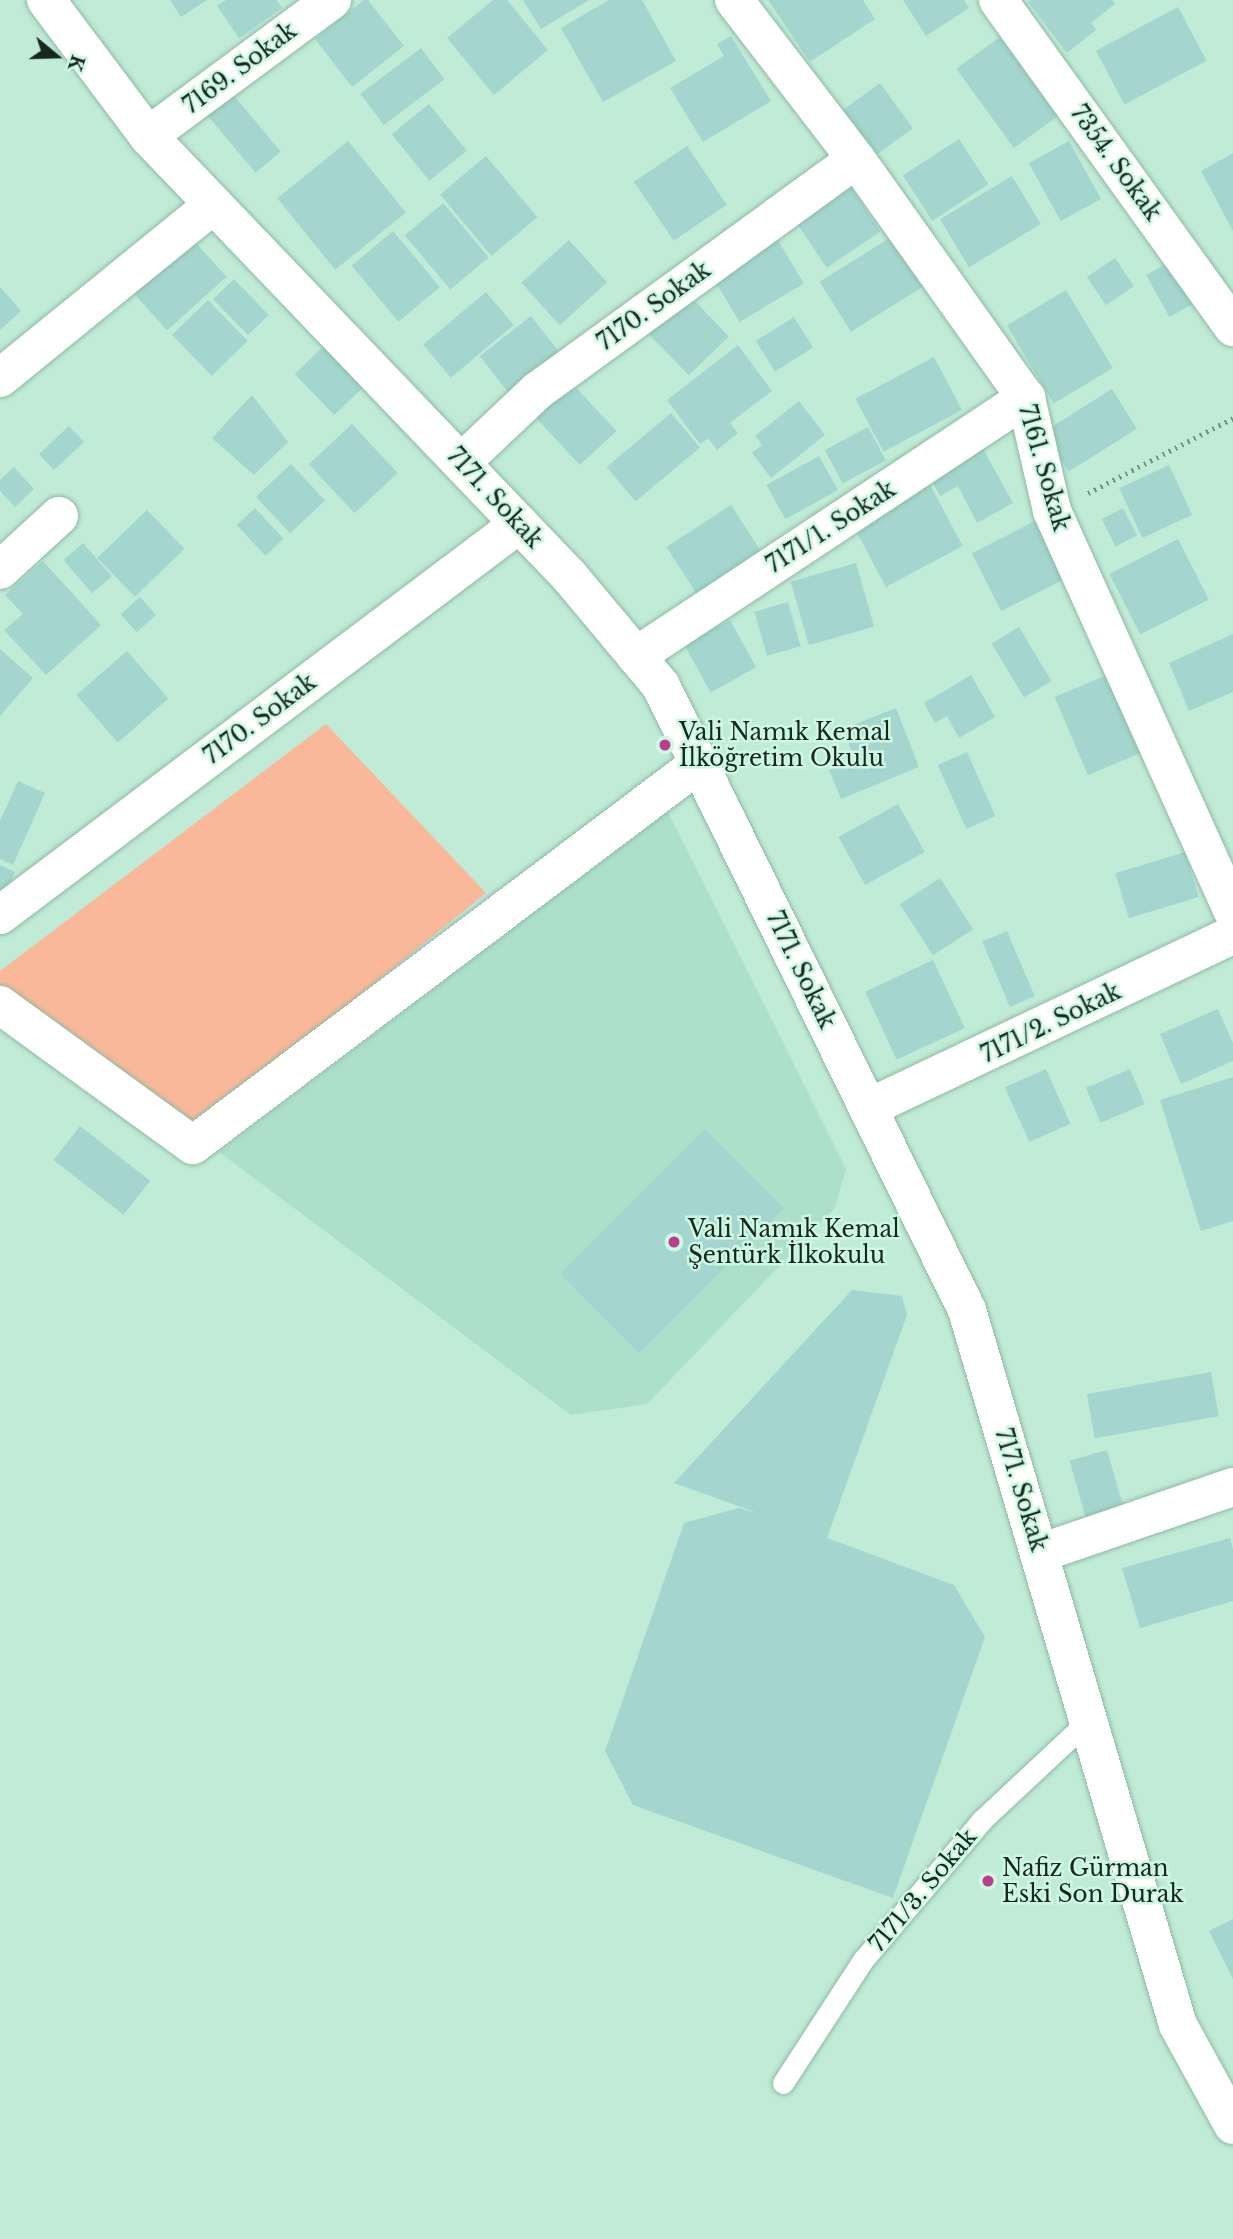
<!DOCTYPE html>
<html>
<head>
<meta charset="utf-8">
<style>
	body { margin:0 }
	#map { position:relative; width:1233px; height:2239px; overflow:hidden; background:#c0ebd7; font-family:"Libre Baskerville",serif }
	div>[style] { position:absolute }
	.built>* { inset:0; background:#ade0ca }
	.green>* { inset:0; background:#fab89a }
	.building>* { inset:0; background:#a4d6cf; transform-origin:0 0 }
	.path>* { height:4.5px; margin-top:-2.25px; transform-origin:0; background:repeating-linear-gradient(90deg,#739284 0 2px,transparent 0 7px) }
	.roads { filter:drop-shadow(0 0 2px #8fb9a6) drop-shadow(0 0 2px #8fb9a6) }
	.service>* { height:21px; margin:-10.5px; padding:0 10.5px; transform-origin:10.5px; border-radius:10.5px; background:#fff }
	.minor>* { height:38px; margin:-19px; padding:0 19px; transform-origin:19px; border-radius:19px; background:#fff }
	.dots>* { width:19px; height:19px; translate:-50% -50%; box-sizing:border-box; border:4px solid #cdf8e4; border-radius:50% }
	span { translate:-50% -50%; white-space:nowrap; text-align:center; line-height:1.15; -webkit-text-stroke:5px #cdf8e4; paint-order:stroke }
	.street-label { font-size:23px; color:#172720 }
	.poi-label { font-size:23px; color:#172720 }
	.left { translate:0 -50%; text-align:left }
	.north { position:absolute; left:21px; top:21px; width:70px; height:70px; -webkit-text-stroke:5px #cdf8e4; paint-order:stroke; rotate:109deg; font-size:19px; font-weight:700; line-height:28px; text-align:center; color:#172720 }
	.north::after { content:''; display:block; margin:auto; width:24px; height:32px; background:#172720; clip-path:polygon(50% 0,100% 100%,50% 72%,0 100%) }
</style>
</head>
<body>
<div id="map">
	<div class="built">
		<div style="clip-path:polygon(668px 812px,846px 1169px,835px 1208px,647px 1404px,571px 1415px,219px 1152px)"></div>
	</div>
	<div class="green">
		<div style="clip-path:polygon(326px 724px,486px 893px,194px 1130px,0 996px,0 971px)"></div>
	</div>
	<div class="building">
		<div style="clip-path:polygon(170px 0,207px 0,181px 17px)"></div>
		<div style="clip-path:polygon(226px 0,277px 0,282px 8px,239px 38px,217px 6px)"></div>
		<div style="clip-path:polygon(364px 0,368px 0,404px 46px,352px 87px,315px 39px)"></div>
		<div style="clip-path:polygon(493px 0,507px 0,548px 50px,494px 95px,447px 38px)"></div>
		<div style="clip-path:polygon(523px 0,589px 0,541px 29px)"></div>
		<div style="clip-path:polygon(609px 0,642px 0,676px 61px,603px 102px,561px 28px)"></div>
		<div style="clip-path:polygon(768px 0,863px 0,875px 19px,810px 62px)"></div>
		<div style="clip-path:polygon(903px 0,964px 0,969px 8px,926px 36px)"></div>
		<div style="clip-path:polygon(1031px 0,1112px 0,1115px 4px,1091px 23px,1096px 30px,1067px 53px,1028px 2px)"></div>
		<div style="left:1178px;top:7px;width:61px;height:93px;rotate:62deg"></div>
		<div style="clip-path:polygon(731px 36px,771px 101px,703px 142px,670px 88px,724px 56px,717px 44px)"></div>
		<div style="left:1000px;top:37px;width:98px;height:54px;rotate:54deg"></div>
		<div style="left:421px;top:48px;width:39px;height:76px;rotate:53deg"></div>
		<div style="left:880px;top:83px;width:56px;height:47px;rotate:54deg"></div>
		<div style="left:230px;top:91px;width:79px;height:33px;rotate:50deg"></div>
		<div style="left:429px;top:104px;width:60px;height:48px;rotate:51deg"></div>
		<div style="left:959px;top:139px;width:54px;height:67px;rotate:57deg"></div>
		<div style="left:348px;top:141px;width:92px;height:91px;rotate:51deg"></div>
		<div style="left:1069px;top:141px;width:66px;height:46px;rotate:61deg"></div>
		<div style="left:687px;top:146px;width:71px;height:64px;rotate:56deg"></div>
		<div style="clip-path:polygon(1233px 153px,1233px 231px,1201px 171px)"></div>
		<div style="left:486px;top:156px;width:80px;height:60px;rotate:50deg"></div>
		<div style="left:1012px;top:176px;width:56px;height:84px;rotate:59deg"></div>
		<div style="left:846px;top:180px;width:62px;height:65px;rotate:56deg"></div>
		<div style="left:443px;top:203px;width:71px;height:50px;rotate:50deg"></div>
		<div style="left:393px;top:231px;width:73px;height:54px;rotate:50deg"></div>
		<div style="left:773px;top:232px;width:60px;height:75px;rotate:59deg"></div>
		<div style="left:187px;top:233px;width:59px;height:80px;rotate:48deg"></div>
		<div style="left:896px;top:234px;width:59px;height:90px;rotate:58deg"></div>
		<div style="left:569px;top:240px;width:57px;height:64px;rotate:48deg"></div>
		<div style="left:1115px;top:258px;width:34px;height:34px;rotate:56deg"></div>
		<div style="left:1175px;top:259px;width:48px;height:33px;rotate:61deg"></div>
		<div style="left:234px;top:279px;width:50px;height:29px;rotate:46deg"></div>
		<div style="clip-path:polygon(0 287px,21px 311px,0 330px)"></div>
		<div style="left:1066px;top:290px;width:91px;height:69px;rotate:59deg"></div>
		<div style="left:486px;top:292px;width:43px;height:82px;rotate:50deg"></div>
		<div style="left:688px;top:294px;width:59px;height:56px;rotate:46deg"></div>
		<div style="left:208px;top:300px;width:57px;height:50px;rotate:46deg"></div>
		<div style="left:531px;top:316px;width:53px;height:65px;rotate:52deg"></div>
		<div style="left:794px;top:317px;width:36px;height:45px;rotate:58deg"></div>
		<div style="left:330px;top:340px;width:57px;height:49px;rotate:46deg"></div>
		<div style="clip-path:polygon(738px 345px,772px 391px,730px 423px,738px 433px,717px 450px,708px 438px,700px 444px,667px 400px)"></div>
		<div style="left:934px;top:357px;width:60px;height:89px;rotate:62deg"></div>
		<div style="left:568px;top:379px;width:71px;height:50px;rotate:47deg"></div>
		<div style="left:1112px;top:389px;width:47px;height:81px;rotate:58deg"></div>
		<div style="clip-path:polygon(252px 395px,288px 442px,254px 475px,212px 438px)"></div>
		<div style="clip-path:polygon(799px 401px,825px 435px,771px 478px,752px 453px,762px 445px,755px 436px)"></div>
		<div style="left:671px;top:413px;width:45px;height:84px;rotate:50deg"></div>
		<div style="left:352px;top:424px;width:67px;height:59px;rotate:47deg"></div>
		<div style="left:69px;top:426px;width:22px;height:41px;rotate:47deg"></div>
		<div style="left:868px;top:427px;width:38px;height:49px;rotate:62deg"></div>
		<div style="clip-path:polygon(981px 445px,1013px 503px,977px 523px,958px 486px,940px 496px,928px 474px)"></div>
		<div style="left:819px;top:456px;width:39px;height:60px;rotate:61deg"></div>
		<div style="left:291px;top:464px;width:50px;height:48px;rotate:47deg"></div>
		<div style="left:1169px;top:465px;width:55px;height:55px;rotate:65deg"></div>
		<div style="clip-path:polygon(14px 467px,34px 489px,15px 507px,0 491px,0 480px)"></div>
		<div style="left:927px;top:479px;width:76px;height:87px;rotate:62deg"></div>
		<div style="left:731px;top:505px;width:56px;height:77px;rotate:57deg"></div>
		<div style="left:255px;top:508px;width:42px;height:25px;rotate:47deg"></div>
		<div style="left:1123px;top:508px;width:31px;height:24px;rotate:63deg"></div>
		<div style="left:147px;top:510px;width:54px;height:69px;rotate:46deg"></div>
		<div style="left:1035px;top:521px;width:65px;height:71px;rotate:63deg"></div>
		<div style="left:1178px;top:539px;width:68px;height:77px;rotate:63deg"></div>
		<div style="left:83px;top:543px;width:44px;height:26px;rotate:49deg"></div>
		<div style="clip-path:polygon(43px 561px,101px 625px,46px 675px,4px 630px,23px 614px,5px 595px)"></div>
		<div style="left:856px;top:563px;width:66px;height:68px;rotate:74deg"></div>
		<div style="left:140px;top:597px;width:24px;height:26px;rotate:48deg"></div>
		<div style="left:788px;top:602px;width:46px;height:35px;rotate:74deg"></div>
		<div style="left:730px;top:620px;width:54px;height:52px;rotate:61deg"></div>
		<div style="left:1019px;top:627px;width:63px;height:32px;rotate:59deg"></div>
		<div style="clip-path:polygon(1233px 634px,1233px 692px,1189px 711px,1169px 663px)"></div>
		<div style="clip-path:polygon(0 649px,33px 678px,0 716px)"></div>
		<div style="left:127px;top:651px;width:63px;height:67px;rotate:49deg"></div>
		<div style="left:1109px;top:674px;width:85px;height:59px;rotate:67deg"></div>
		<div style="clip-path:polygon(971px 675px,995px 717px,959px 738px,947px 716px,935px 723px,924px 703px)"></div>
		<div style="clip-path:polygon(896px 708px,919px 767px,841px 799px,829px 770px,855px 760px,843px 729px)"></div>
		<div style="left:967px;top:752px;width:70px;height:32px;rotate:66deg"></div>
		<div style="clip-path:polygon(18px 781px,45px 793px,13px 865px,0 859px,0 821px)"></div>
		<div style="left:898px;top:804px;width:55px;height:68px;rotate:61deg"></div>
		<div style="left:1185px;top:852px;width:47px;height:73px;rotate:73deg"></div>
		<div style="clip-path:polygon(0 865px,15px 872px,0 907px)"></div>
		<div style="left:940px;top:878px;width:61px;height:48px;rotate:57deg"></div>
		<div style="left:1007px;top:931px;width:71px;height:27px;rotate:67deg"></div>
		<div style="left:933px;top:960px;width:75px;height:75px;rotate:65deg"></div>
		<div style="clip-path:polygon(1218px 1009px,1233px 1043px,1233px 1061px,1181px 1084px,1160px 1034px)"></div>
		<div style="left:1046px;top:1069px;width:60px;height:45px;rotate:66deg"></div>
		<div style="left:1130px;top:1069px;width:38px;height:48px;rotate:67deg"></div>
		<div style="clip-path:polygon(1233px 1077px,1233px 1221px,1201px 1231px,1160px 1100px)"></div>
		<div style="left:80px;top:1126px;width:89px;height:43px;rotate:38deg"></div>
		<div style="left:705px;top:1129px;width:112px;height:205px;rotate:45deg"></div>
		<div style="clip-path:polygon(852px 1290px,902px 1296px,907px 1315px,827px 1538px,954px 1585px,985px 1637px,893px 1898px,633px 1805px,605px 1751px,684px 1523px,739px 1508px,758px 1513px,674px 1483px)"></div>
		<div style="left:1211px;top:1372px;width:45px;height:126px;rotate:80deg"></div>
		<div style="left:1107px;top:1450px;width:64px;height:39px;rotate:74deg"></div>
		<div style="clip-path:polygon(1230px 1538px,1233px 1549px,1233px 1601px,1140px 1628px,1122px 1568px)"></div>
		<div style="clip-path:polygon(1233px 1919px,1233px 1979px,1209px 1931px)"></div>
	</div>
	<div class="path">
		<div style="left:1088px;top:493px;width:163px;rotate:-27.3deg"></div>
	</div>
	<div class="roads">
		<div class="service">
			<div style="left:783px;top:2083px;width:147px;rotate:-57deg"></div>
			<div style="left:863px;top:1960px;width:184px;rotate:-49.6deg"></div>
			<div style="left:982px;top:1820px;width:146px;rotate:-43.1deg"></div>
		</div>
		<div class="minor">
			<div style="left:46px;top:0;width:170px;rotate:53.1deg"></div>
			<div style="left:148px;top:136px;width:610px;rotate:46.26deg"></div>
			<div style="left:570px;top:577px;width:142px;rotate:50.1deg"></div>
			<div style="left:661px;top:686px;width:695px;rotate:63.88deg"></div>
			<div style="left:967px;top:1310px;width:745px;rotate:73.56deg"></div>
			<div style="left:1178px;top:2025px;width:114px;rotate:61.2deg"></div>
			<div style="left:734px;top:0;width:200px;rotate:52.5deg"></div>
			<div style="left:856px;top:159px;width:293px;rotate:54.6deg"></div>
			<div style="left:1026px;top:398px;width:116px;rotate:77deg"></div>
			<div style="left:1052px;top:511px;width:439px;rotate:65.7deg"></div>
			<div style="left:998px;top:0;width:403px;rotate:54.3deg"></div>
			<div style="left:148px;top:136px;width:229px;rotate:-36.5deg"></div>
			<div style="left:0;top:378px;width:274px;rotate:-39.1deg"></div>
			<div style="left:462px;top:462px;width:103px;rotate:-43.4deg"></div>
			<div style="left:537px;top:391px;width:394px;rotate:-36deg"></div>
			<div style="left:0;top:570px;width:80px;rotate:-42.5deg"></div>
			<div style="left:636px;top:656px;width:468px;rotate:-33.5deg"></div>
			<div style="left:0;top:915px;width:650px;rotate:-36.99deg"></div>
			<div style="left:0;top:1005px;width:238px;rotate:36deg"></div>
			<div style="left:193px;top:1145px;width:635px;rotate:-37deg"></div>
			<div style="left:868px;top:1108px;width:404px;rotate:-25.4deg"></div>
			<div style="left:1040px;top:1553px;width:204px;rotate:-18.9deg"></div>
		</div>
	</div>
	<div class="dots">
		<div style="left:665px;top:745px;background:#bb3d8c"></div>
		<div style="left:674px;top:1242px;background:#bb3d8c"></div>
		<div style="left:988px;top:1881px;background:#bb3d8c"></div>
	</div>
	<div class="street-label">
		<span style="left:240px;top:68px;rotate:-37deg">7169. Sokak</span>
		<span style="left:1116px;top:163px;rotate:54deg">7354. Sokak</span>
		<span style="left:654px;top:306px;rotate:-36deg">7170. Sokak</span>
		<span style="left:1044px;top:468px;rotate:74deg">7161. Sokak</span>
		<span style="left:495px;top:498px;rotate:47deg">7171. Sokak</span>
		<span style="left:831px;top:527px;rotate:-33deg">7171/1. Sokak</span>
		<span style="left:260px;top:719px;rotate:-37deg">7170. Sokak</span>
		<span style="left:801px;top:970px;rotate:64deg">7171. Sokak</span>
		<span style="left:1051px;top:1023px;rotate:-26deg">7171/2. Sokak</span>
		<span style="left:1021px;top:1490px;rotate:73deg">7171. Sokak</span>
		<span style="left:923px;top:1890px;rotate:-50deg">7171/3. Sokak</span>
	</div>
	<div class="poi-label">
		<span class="left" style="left:679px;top:745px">Vali Namık Kemal<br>İlköğretim Okulu</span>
		<span class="left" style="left:688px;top:1242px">Vali Namık Kemal<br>Şentürk İlkokulu</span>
		<span class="left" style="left:1002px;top:1881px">Nafiz Gürman<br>Eski Son Durak</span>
	</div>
	<div class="north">K</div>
</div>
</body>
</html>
